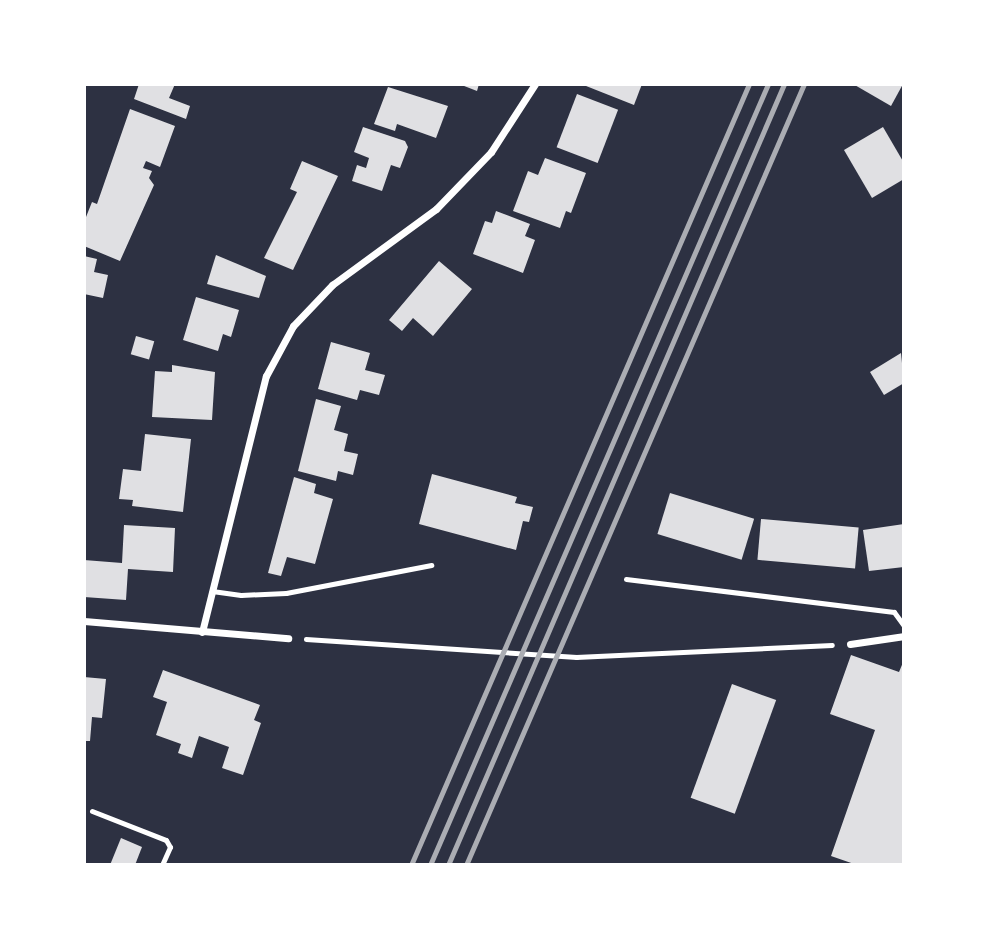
<!DOCTYPE html>
<html>
<head>
<meta charset="utf-8">
<style>
	body { margin:0 }
	#map { position:relative; width:988px; height:949px; overflow:hidden; background:#2d3142; font-family:Rubik,sans-serif }
	div>[style] { position:absolute }
	.building>* { inset:0; background:#e0e0e3; transform-origin:0 0 }
	.path>* { height:4.5px; margin:-2.25px; padding:0 2.25px; transform-origin:2.25px; border-radius:2.25px; background:#fff }
	.service>* { height:5px; margin:-2.5px; padding:0 2.5px; transform-origin:2.5px; border-radius:2.5px; background:#fff }
	.minor>* { height:7px; margin:-3.5px; padding:0 3.5px; transform-origin:3.5px; border-radius:3.5px; background:#fff }
	.rail>* { height:5px; margin:-2.5px; padding:0 2.5px; transform-origin:2.5px; border-radius:2.5px; background:#abadb3 }
	span { translate:-50% -50%; white-space:nowrap; text-align:center; line-height:1.15; -webkit-text-stroke:7px #fff; paint-order:stroke }
	.frame { position:absolute; inset:0; border:86px solid #fff; pointer-events:none }
</style>
</head>
<body>
<div id="map">
	<div class="building">
		<div style="clip-path:polygon(139px 84px,175px 84px,169px 98px,190px 106px,186px 119px,134px 99px)"></div>
		<div style="clip-path:polygon(459px 84px,479px 84px,477px 91px)"></div>
		<div style="clip-path:polygon(581px 84px,642px 84px,634px 105px)"></div>
		<div style="clip-path:polygon(853px 84px,903px 84px,891px 106px)"></div>
		<div style="clip-path:polygon(388px 87px,448px 106px,436px 138px,397px 124px,395px 131px,374px 124px)"></div>
		<div style="left:577px;top:94px;width:44px;height:57px;rotate:21deg"></div>
		<div style="clip-path:polygon(130px 109px,175px 126px,160px 167px,146px 161px,143px 168px,152px 171px,149px 178px,154px 185px,120px 261px,84px 246px,84px 222px,92px 202px,97px 204px)"></div>
		<div style="clip-path:polygon(363px 127px,405px 141px,408px 147px,400px 168px,391px 165px,382px 191px,352px 181px,357px 165px,366px 168px,369px 158px,354px 152px)"></div>
		<div style="clip-path:polygon(883px 127px,904px 163px,904px 179px,872px 198px,844px 150px)"></div>
		<div style="clip-path:polygon(545px 158px,586px 173px,571px 213px,566px 211px,560px 228px,513px 211px,528px 171px,538px 175px)"></div>
		<div style="clip-path:polygon(302px 161px,338px 176px,293px 270px,264px 258px,297px 192px,290px 189px)"></div>
		<div style="clip-path:polygon(496px 211px,530px 224px,525px 236px,535px 240px,523px 273px,473px 254px,485px 221px,492px 223px)"></div>
		<div style="clip-path:polygon(216px 255px,266px 276px,259px 298px,207px 284px)"></div>
		<div style="clip-path:polygon(84px 256px,97px 259px,94px 272px,108px 275px,103px 298px,84px 294px)"></div>
		<div style="clip-path:polygon(439px 261px,472px 289px,433px 336px,413px 318px,402px 331px,389px 320px)"></div>
		<div style="clip-path:polygon(196px 297px,239px 310px,231px 337px,223px 334px,218px 351px,183px 340px)"></div>
		<div style="left:136px;top:336px;width:19px;height:19px;rotate:16deg"></div>
		<div style="clip-path:polygon(331px 342px,370px 353px,365px 370px,385px 375px,379px 395px,360px 390px,357px 400px,318px 389px)"></div>
		<div style="clip-path:polygon(901px 353px,904px 383px,884px 395px,870px 372px)"></div>
		<div style="clip-path:polygon(172px 365px,215px 372px,212px 420px,152px 417px,155px 371px,172px 372px)"></div>
		<div style="clip-path:polygon(316px 399px,341px 406px,334px 430px,348px 434px,344px 451px,358px 454px,353px 475px,338px 471px,336px 481px,298px 471px)"></div>
		<div style="clip-path:polygon(145px 434px,191px 439px,183px 512px,132px 506px,133px 500px,119px 499px,123px 469px,141px 471px)"></div>
		<div style="clip-path:polygon(432px 474px,517px 497px,515px 503px,533px 507px,529px 522px,523px 521px,516px 550px,419px 524px)"></div>
		<div style="clip-path:polygon(294px 477px,316px 484px,314px 493px,333px 499px,315px 564px,287px 557px,281px 576px,268px 573px)"></div>
		<div style="left:670px;top:493px;width:88px;height:43px;rotate:17deg"></div>
		<div style="left:761px;top:519px;width:98px;height:41px;rotate:5deg"></div>
		<div style="clip-path:polygon(904px 524px,904px 567px,869px 571px,863px 530px)"></div>
		<div style="clip-path:polygon(124px 525px,175px 528px,173px 572px,128px 569px,126px 600px,84px 597px,84px 560px,122px 563px)"></div>
		<div style="clip-path:polygon(851px 655px,899px 672px,904px 660px,904px 865px,857px 865px,831px 856px,875px 730px,830px 714px)"></div>
		<div style="clip-path:polygon(163px 670px,260px 705px,254px 720px,261px 723px,243px 775px,222px 768px,229px 747px,199px 736px,192px 758px,178px 753px,181px 744px,156px 735px,167px 702px,153px 697px)"></div>
		<div style="clip-path:polygon(84px 677px,106px 679px,102px 718px,92px 717px,90px 741px,84px 741px)"></div>
		<div style="left:732px;top:684px;width:47px;height:121px;rotate:20deg"></div>
		<div style="clip-path:polygon(121px 838px,142px 847px,135px 865px,110px 865px)"></div>
	</div>
	<div class="path">
		<div style="left:306px;top:639px;width:271px;rotate:3.8deg"></div>
		<div style="left:576px;top:657px;width:256px;rotate:-2.7deg"></div>
	</div>
	<div class="service">
		<div style="left:626px;top:579px;width:270px;rotate:7deg"></div>
		<div style="left:894px;top:612px;width:17px;rotate:54deg"></div>
		<div style="left:212px;top:591px;width:29px;rotate:8deg"></div>
		<div style="left:241px;top:595px;width:45px;rotate:-2.5deg"></div>
		<div style="left:286px;top:593px;width:148px;rotate:-10.9deg"></div>
		<div style="left:92px;top:811px;width:79px;rotate:21.4deg"></div>
		<div style="left:166px;top:840px;width:8px;rotate:60deg"></div>
		<div style="left:170px;top:847px;width:20px;rotate:114deg"></div>
	</div>
	<div class="minor">
		<div style="left:84px;top:621px;width:205px;rotate:4.8deg"></div>
		<div style="left:202px;top:632px;width:264px;rotate:-76deg"></div>
		<div style="left:266px;top:376px;width:57px;rotate:-61.6deg"></div>
		<div style="left:293px;top:326px;width:57px;rotate:-46.4deg"></div>
		<div style="left:332px;top:285px;width:129px;rotate:-36.2deg"></div>
		<div style="left:436px;top:209px;width:79px;rotate:-46deg"></div>
		<div style="left:491px;top:152px;width:81px;rotate:-57.1deg"></div>
		<div style="left:850px;top:644px;width:55px;rotate:-8.4deg"></div>
	</div>
	<div class="rail">
		<div style="left:411px;top:865px;width:851px;rotate:-66.6deg"></div>
		<div style="left:430px;top:865px;width:851px;rotate:-66.6deg"></div>
		<div style="left:448px;top:865px;width:850px;rotate:-66.72deg"></div>
		<div style="left:466px;top:865px;width:851px;rotate:-66.6deg"></div>
	</div>
	<div class="frame"></div>
</div>
</body>
</html>
